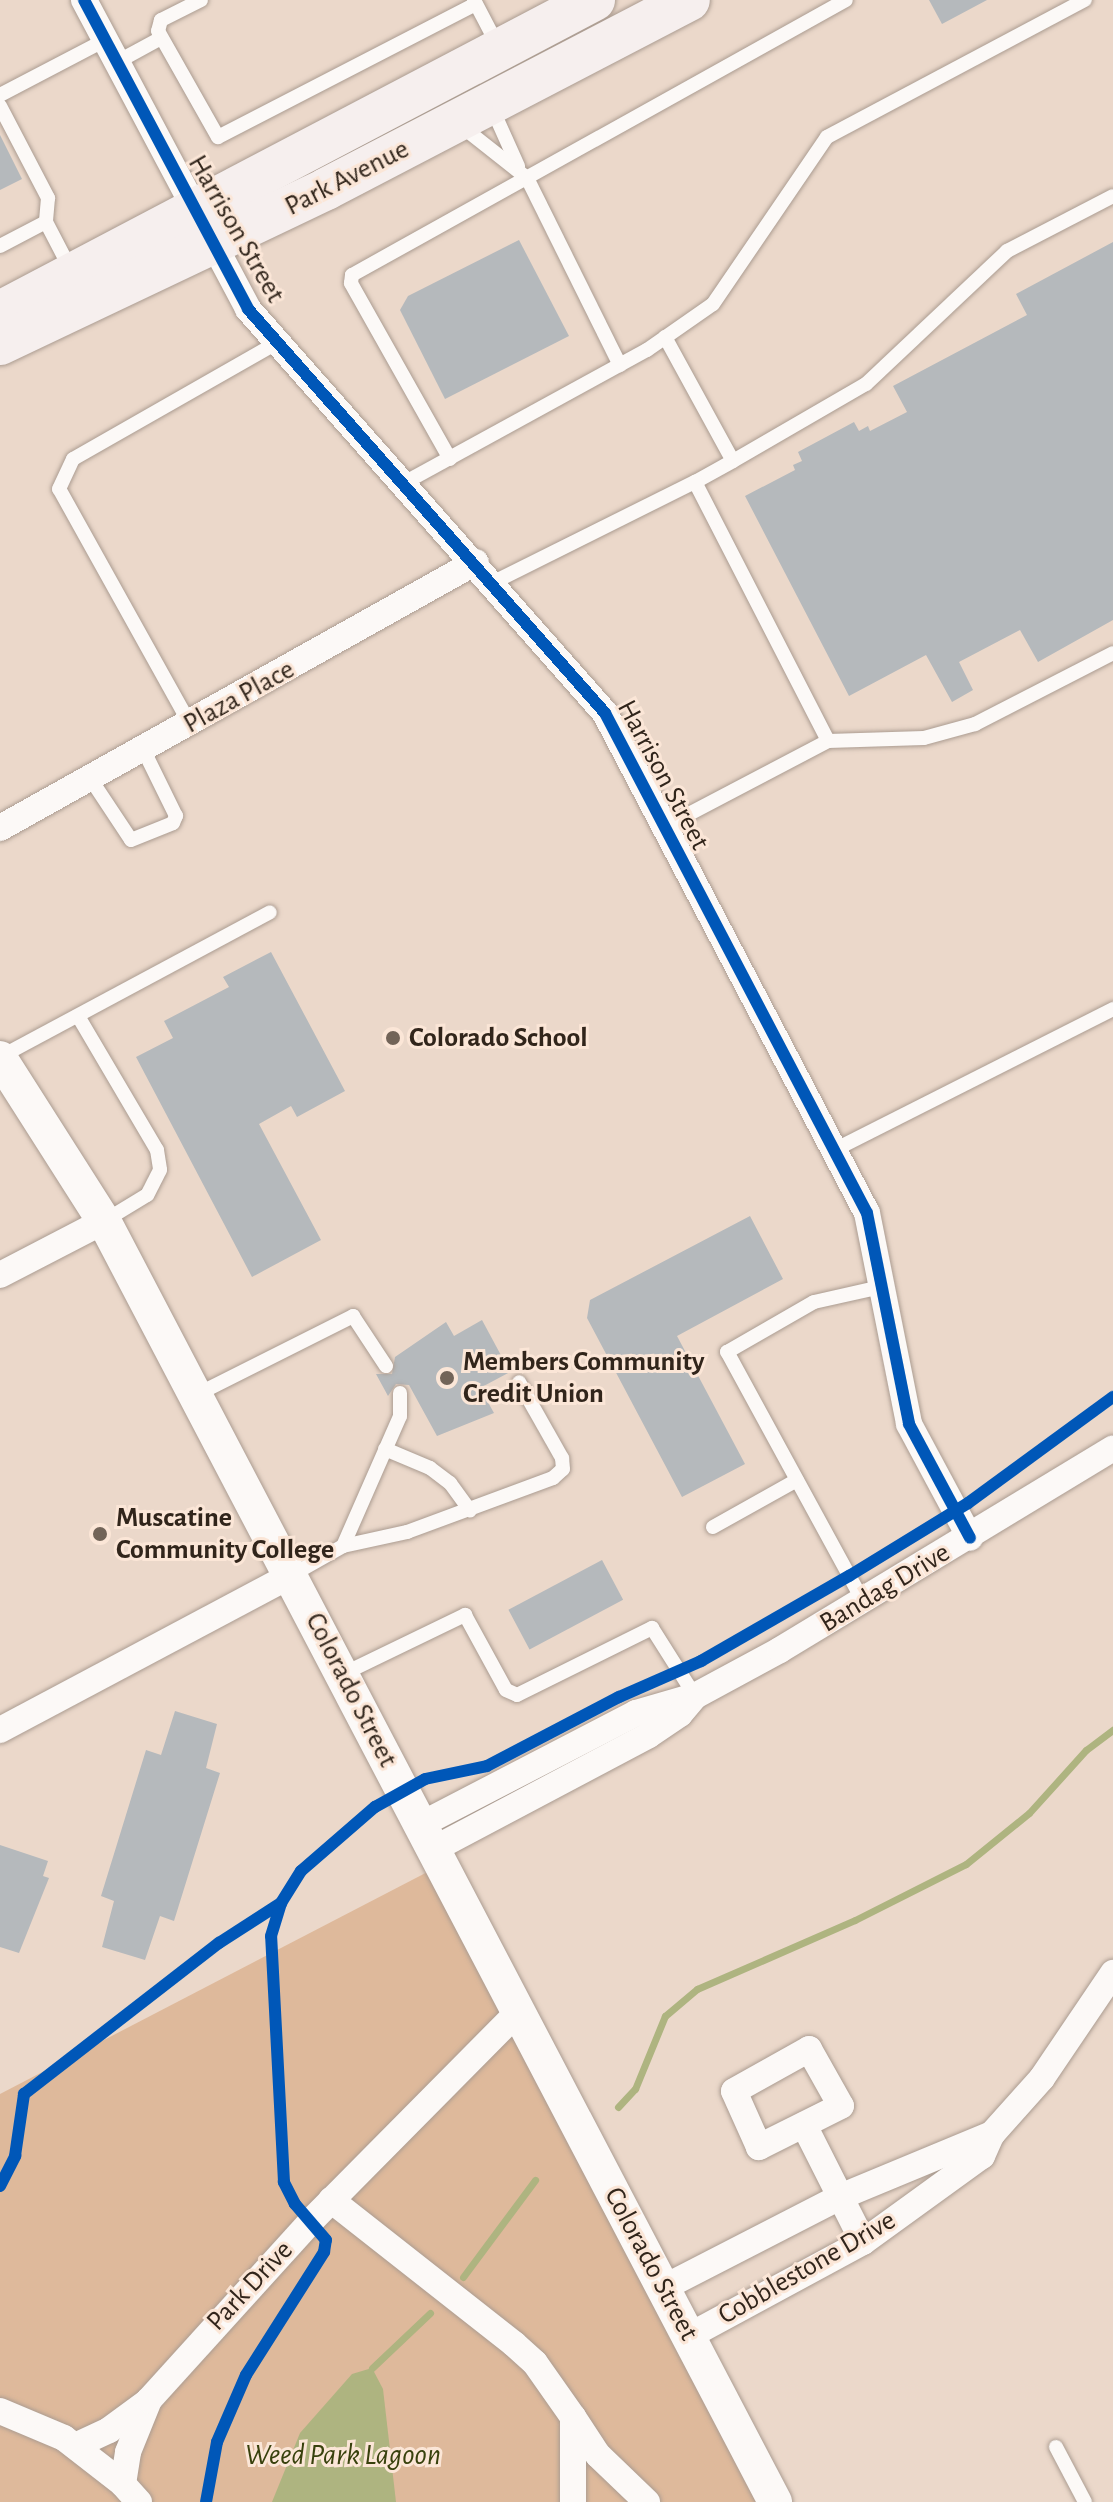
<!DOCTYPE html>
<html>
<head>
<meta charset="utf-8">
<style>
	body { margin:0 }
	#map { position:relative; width:1113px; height:2502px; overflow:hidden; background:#ebd8ca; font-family:"Alegreya Sans",sans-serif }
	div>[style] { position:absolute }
	.green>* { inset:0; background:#deb99b }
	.water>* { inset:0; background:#aeb480 }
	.stream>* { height:7px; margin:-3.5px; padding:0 3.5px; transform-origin:3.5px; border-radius:3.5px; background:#aeb480 }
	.building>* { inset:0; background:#b5b9bc; transform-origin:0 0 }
	.roads { filter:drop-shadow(0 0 2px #ab9c91) drop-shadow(0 0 2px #ab9c91) }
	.service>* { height:14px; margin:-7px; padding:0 7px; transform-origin:7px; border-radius:7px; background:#fcf9f7 }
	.minor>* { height:26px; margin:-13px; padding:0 13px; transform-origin:13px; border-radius:13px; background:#fcf9f7 }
	.tertiary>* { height:34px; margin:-17px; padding:0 17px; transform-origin:17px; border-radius:17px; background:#fcf9f7 }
	.primary>* { height:42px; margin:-21px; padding:0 21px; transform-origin:21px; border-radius:21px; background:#f6efee }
	.cycleway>* { height:12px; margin:-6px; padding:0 6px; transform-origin:6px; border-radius:6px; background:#0057b8 }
	.dots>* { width:22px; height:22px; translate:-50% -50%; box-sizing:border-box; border:4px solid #fbe6d7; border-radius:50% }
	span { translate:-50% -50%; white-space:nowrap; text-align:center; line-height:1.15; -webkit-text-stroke:6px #fbe6d7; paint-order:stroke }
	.street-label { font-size:28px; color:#31251b }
	.poi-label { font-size:28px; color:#31251b; font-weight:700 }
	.left { translate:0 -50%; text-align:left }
	.water-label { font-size:30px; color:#38410d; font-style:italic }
</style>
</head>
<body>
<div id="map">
	<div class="green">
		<div style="clip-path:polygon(439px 1866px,775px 2502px,0 2502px,0 2094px)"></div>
	</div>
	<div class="water">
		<div style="clip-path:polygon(372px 2368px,383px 2389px,396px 2502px,272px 2502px,300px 2433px,352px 2374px)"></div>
	</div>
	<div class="stream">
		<div style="left:618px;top:2107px;width:25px;rotate:-47deg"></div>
		<div style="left:635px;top:2089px;width:79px;rotate:-67.7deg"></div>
		<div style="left:665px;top:2016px;width:42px;rotate:-40.2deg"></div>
		<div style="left:697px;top:1989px;width:172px;rotate:-23.6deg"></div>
		<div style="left:855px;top:1920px;width:124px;rotate:-26.8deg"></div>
		<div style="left:966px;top:1864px;width:81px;rotate:-39deg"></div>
		<div style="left:1029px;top:1813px;width:85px;rotate:-47.9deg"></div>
		<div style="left:1086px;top:1750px;width:34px;rotate:-37deg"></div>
		<div style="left:463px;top:2277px;width:121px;rotate:-53.4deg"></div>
		<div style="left:372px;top:2368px;width:80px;rotate:-43.5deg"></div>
	</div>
	<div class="building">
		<div style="clip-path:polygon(929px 0,987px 0,942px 24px)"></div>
		<div style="clip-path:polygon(0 135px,22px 179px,0 190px)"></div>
		<div style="clip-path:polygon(519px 240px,569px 336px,445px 399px,400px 310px,408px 296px)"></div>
		<div style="clip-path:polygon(1113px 242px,1113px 620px,1038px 662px,1020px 630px,959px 662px,973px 690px,952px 702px,926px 655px,849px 696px,745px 496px,795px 470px,793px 465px,802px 461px,798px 452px,854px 422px,859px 431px,868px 426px,870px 431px,907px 412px,893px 386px,1027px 315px,1016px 294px)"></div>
		<div style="clip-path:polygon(271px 952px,345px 1091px,297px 1117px,291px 1106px,259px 1124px,321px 1240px,252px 1277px,136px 1057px,173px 1038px,164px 1021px,229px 987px,223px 977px)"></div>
		<div style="clip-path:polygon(750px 1216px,783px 1279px,677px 1336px,745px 1464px,682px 1497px,587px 1318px,590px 1300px)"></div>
		<div style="clip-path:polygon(482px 1320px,510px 1372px,480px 1388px,494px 1413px,437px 1436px,409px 1385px,396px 1384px,388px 1396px,376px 1374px,392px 1374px,395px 1357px,446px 1322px,454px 1336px)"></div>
		<div style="left:602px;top:1560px;width:45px;height:106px;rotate:62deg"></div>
		<div style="clip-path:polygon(175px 1711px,217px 1724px,206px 1768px,220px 1773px,174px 1921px,160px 1916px,145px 1960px,102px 1947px,114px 1901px,101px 1896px,146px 1750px,161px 1755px)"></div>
		<div style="clip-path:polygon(0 1845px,48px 1861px,43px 1876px,49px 1878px,19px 1953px,0 1947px)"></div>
	</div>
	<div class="roads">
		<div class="service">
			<div style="left:201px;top:0;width:45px;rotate:153.4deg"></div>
			<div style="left:161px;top:20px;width:11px;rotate:105deg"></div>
			<div style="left:158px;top:31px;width:122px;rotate:60.5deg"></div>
			<div style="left:218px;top:137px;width:290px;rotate:-27.3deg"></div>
			<div style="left:474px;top:0;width:52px;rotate:62.4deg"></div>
			<div style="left:117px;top:62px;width:50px;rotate:-28.6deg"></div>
			<div style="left:0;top:95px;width:119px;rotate:-27.6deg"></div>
			<div style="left:0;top:106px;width:104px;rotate:62.4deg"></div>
			<div style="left:48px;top:198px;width:24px;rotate:95deg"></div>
			<div style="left:492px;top:108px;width:64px;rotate:65.9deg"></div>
			<div style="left:460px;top:125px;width:85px;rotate:38.3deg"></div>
			<div style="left:527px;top:178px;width:209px;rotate:63.6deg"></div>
			<div style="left:0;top:246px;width:52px;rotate:-27.6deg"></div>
			<div style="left:46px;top:222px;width:54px;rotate:62.5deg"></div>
			<div style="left:665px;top:337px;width:141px;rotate:61.3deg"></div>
			<div style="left:733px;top:461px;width:43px;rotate:151.1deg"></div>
			<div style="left:450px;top:459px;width:202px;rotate:-119.4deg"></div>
			<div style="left:351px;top:283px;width:8px;rotate:-83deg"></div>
			<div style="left:352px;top:275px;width:565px;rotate:-29.1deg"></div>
			<div style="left:733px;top:461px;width:154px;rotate:-30.1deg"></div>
			<div style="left:866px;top:384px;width:194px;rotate:-43.3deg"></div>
			<div style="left:1007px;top:251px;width:119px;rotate:-27.4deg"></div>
			<div style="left:404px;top:483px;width:277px;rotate:-28.7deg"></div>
			<div style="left:647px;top:350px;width:80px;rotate:-34.9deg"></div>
			<div style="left:713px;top:304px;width:202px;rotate:-55.7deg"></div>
			<div style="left:827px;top:137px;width:292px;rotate:-28deg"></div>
			<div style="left:494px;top:582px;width:225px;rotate:-26.5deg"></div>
			<div style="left:695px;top:482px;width:291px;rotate:62.8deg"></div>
			<div style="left:828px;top:741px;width:185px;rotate:152.3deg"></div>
			<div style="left:190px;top:724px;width:269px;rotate:-119.1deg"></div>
			<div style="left:59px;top:489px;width:33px;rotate:-65deg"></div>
			<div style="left:73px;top:459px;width:236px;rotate:-29.7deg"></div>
			<div style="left:828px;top:741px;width:96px;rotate:-1.8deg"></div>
			<div style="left:924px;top:738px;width:53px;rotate:-15.4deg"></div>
			<div style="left:975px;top:724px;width:155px;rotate:-27.2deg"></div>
			<div style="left:90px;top:778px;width:74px;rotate:56.5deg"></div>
			<div style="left:131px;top:840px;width:45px;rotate:-22deg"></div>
			<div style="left:173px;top:823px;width:8px;rotate:-67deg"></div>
			<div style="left:176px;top:816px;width:75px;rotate:-116.2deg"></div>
			<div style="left:78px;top:1016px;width:156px;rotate:59.5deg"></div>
			<div style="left:157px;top:1150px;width:20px;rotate:81deg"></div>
			<div style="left:160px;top:1170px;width:28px;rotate:117deg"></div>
			<div style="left:147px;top:1195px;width:50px;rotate:148.8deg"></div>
			<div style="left:0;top:1057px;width:306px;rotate:-28.2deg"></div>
			<div style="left:834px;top:1150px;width:313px;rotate:-26.8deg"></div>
			<div style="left:196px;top:1395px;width:176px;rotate:-26.7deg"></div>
			<div style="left:353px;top:1316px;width:60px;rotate:56.6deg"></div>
			<div style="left:385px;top:1449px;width:49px;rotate:22.9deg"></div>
			<div style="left:430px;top:1468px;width:25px;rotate:37deg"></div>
			<div style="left:450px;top:1483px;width:34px;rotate:54deg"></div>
			<div style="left:713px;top:1527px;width:96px;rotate:-29.2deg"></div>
			<div style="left:343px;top:1546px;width:66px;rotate:-12.3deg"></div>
			<div style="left:407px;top:1532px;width:156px;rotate:-20.3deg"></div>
			<div style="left:553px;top:1478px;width:13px;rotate:-42deg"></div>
			<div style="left:563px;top:1469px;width:11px;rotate:-95deg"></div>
			<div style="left:562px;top:1458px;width:87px;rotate:-119.5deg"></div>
			<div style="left:292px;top:1575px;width:59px;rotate:-29.6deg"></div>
			<div style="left:343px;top:1546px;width:142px;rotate:-66.3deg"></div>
			<div style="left:400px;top:1416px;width:23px;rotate:-90deg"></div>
			<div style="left:863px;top:1601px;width:284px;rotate:-118.6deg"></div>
			<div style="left:727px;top:1352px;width:100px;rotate:-29.9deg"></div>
			<div style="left:814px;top:1302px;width:69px;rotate:-12.6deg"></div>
			<div style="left:343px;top:1674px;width:136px;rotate:-25.8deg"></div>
			<div style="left:465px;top:1615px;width:85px;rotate:61.3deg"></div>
			<div style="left:506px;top:1690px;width:12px;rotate:24deg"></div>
			<div style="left:517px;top:1695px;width:151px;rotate:-26.4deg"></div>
			<div style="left:652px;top:1628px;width:80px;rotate:57.7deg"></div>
			<div style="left:1056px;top:2447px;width:62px;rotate:62.2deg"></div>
		</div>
		<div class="minor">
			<div style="left:84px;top:0;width:350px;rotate:62deg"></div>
			<div style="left:248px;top:309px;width:539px;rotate:48.53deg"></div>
			<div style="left:605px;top:713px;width:564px;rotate:62.35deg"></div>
			<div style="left:867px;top:1213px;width:215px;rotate:78.7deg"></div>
			<div style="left:909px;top:1424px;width:129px;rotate:61.8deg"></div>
			<div style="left:0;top:828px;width:545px;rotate:-29.2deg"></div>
			<div style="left:0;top:1275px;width:117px;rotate:-27.4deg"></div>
			<div style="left:0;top:1730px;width:331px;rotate:-28deg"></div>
			<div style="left:422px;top:1824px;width:241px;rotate:-27.4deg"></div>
			<div style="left:636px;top:1713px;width:61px;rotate:-16.1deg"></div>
			<div style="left:695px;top:1696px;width:97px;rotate:-28.4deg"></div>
			<div style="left:780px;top:1650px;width:389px;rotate:-31.2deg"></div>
			<div style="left:434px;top:1849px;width:243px;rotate:-27.9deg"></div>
			<div style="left:649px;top:1735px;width:37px;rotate:-34deg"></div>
			<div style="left:680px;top:1714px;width:23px;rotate:-50deg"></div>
			<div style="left:809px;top:2049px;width:65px;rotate:60.7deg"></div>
			<div style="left:841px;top:2106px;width:92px;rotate:153.4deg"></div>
			<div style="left:759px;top:2147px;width:61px;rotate:-114.1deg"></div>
			<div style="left:734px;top:2091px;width:86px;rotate:-29.2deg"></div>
			<div style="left:804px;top:2125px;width:131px;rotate:63.2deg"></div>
			<div style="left:331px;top:2200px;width:233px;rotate:38.2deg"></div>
			<div style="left:514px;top:2344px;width:28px;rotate:42deg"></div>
			<div style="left:535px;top:2363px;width:66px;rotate:54.9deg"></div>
			<div style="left:663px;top:2288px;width:199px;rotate:-27.2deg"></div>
			<div style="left:840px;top:2197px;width:165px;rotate:-22.5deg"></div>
			<div style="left:689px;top:2336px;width:198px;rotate:-28.4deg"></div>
			<div style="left:863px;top:2242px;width:147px;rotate:-35.9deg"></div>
			<div style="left:982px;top:2156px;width:24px;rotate:-66deg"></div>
			<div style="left:992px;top:2134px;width:75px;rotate:-48.2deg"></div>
			<div style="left:1042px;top:2078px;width:127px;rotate:-55.9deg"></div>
			<div style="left:0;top:2411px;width:69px;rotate:22.9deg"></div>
			<div style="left:64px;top:2438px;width:75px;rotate:37.9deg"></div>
			<div style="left:75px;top:2446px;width:38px;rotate:-25deg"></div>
			<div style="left:109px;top:2430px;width:47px;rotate:-36.4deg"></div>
			<div style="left:139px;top:2502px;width:24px;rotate:-132deg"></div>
			<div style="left:123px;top:2484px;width:32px;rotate:-81deg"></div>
			<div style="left:128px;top:2452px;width:56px;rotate:-68deg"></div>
			<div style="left:149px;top:2400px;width:243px;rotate:-47.8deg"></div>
			<div style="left:312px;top:2220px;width:294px;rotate:-45.3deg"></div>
			<div style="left:573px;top:2502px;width:85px;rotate:-90deg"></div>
			<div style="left:573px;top:2417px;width:45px;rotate:56.7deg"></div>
			<div style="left:598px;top:2455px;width:68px;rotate:43.8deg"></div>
		</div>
		<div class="tertiary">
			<div style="left:0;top:1058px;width:193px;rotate:57.5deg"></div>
			<div style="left:104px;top:1221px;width:1446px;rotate:62.35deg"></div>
		</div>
		<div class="primary">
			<div style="left:0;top:312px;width:671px;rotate:-27.71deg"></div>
			<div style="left:0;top:344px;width:361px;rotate:-25.4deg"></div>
			<div style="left:326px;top:189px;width:409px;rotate:-27.5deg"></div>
		</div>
	</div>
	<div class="cycleway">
		<div style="left:84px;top:0;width:350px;rotate:62deg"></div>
		<div style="left:248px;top:309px;width:539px;rotate:48.53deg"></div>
		<div style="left:605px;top:713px;width:564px;rotate:62.35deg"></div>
		<div style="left:867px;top:1213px;width:215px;rotate:78.7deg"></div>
		<div style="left:909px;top:1424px;width:129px;rotate:61.8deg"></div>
		<div style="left:0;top:2186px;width:34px;rotate:-63deg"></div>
		<div style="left:15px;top:2156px;width:63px;rotate:-81.7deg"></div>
		<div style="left:24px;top:2094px;width:247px;rotate:-37.8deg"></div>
		<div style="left:219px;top:1943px;width:74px;rotate:-32.8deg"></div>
		<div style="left:206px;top:2502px;width:61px;rotate:-79.6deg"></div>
		<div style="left:217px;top:2442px;width:73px;rotate:-66.6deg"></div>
		<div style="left:246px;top:2375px;width:146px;rotate:-57.6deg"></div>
		<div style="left:324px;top:2252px;width:12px;rotate:-81deg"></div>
		<div style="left:326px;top:2240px;width:48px;rotate:-130.7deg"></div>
		<div style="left:295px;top:2204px;width:25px;rotate:-117deg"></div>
		<div style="left:284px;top:2182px;width:246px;rotate:-93deg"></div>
		<div style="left:271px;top:1936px;width:34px;rotate:-73deg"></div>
		<div style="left:281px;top:1903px;width:38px;rotate:-58deg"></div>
		<div style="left:301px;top:1871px;width:98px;rotate:-40.9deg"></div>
		<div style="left:375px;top:1807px;width:57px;rotate:-29.2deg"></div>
		<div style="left:425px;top:1779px;width:63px;rotate:-11.8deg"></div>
		<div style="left:487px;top:1766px;width:149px;rotate:-27.6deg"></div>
		<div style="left:619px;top:1697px;width:90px;rotate:-23.7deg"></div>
		<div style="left:701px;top:1661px;width:171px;rotate:-29.9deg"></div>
		<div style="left:849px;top:1576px;width:140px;rotate:-31.5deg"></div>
		<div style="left:968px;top:1503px;width:180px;rotate:-36.2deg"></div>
	</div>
	<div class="dots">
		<div style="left:393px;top:1038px;background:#726458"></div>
		<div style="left:447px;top:1378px;background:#726458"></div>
		<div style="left:100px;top:1534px;background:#726458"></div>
	</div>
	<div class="street-label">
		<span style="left:347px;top:178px;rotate:-27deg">Park Avenue</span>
		<span style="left:236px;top:229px;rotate:60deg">Harrison Street</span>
		<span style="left:239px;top:697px;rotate:-29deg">Plaza Place</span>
		<span style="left:663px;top:775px;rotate:62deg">Harrison Street</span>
		<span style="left:885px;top:1588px;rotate:-31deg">Bandag Drive</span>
		<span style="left:351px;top:1690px;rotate:63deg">Colorado Street</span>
		<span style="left:651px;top:2264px;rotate:62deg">Colorado Street</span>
		<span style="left:807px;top:2268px;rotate:-30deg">Cobblestone Drive</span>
		<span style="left:250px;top:2286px;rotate:-47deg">Park Drive</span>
	</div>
	<div class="poi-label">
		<span class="left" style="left:409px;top:1038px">Colorado School</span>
		<span class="left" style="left:463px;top:1378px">Members Community<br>Credit Union</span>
		<span class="left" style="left:116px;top:1534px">Muscatine<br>Community College</span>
	</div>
	<div class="water-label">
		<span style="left:343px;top:2455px">Weed Park Lagoon</span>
	</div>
</div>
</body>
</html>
